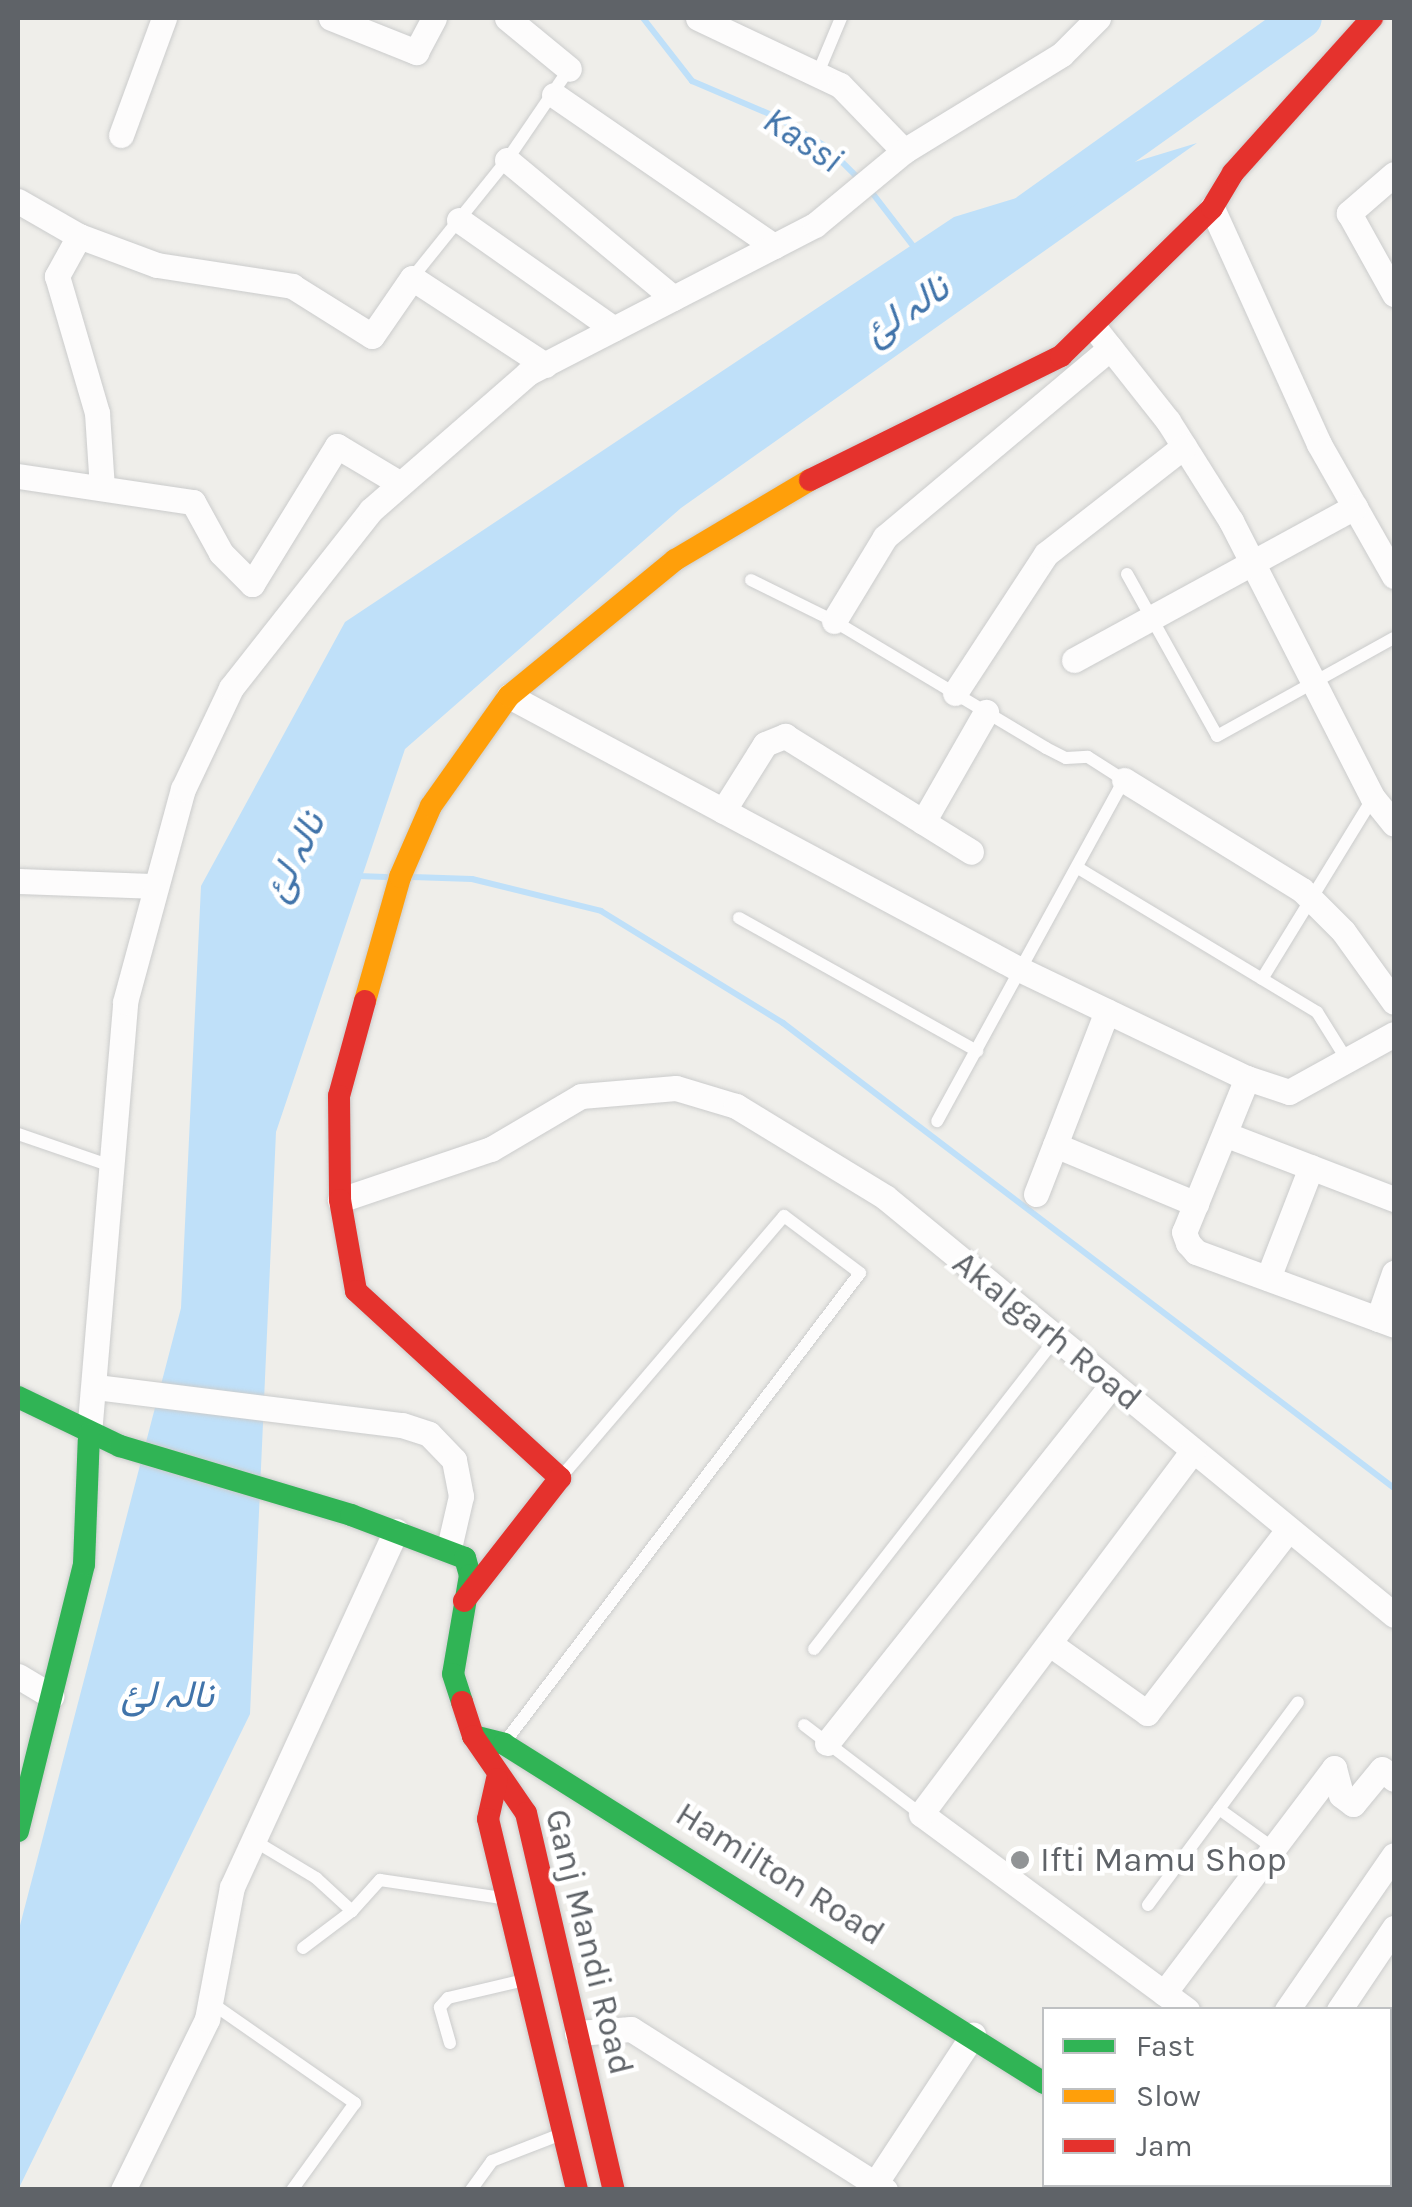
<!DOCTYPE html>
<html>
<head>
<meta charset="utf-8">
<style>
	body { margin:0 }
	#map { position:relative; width:1412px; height:2207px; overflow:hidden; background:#efeeea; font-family:Karla,Vazirmatn,sans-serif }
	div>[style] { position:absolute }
	.water>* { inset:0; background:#bfe0f9 }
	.stream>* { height:6px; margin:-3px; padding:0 3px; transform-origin:3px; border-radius:3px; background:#bfe0f9 }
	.river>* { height:40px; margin:-20px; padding:0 20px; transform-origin:20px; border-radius:20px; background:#bfe0f9 }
	.roads { filter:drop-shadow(0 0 2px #cbcccc) drop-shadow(0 0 2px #cbcccc) }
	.lane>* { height:12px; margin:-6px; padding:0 6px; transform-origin:6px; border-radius:6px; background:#fdfcfc }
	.street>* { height:25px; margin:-12.5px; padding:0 12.5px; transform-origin:12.5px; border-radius:12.5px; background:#fdfcfc }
	.fast>* { height:22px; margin:-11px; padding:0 11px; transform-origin:11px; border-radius:11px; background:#30b455 }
	.slow>* { height:22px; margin:-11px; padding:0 11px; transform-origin:11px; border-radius:11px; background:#ff9f0a }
	.jam>* { height:22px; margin:-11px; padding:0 11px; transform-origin:11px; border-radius:11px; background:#e5322d }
	.dots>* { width:28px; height:28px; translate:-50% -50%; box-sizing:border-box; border:5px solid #fff; border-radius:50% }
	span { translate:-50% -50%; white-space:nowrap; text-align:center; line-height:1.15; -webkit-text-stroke:9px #fff; paint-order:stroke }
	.street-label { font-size:35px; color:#5f6368 }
	.poi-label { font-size:35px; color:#5f6368 }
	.left { translate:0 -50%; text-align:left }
	.water-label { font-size:38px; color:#4174aa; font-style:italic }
	.frame { position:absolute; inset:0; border:20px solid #5f6368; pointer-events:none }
	.legend { position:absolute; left:1042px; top:2007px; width:350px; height:180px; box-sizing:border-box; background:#fff; border:2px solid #bfc1c3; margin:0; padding:12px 18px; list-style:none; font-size:30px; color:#5f6368 }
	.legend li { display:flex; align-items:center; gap:20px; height:50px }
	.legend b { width:50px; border:2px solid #bfc1c3 }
</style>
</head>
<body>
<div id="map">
	<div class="water">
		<div style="clip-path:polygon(1197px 143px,681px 508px,405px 749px,276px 1132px,250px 1714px,18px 2190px,18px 1933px,181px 1308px,201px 886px,345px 622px,954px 217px)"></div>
	</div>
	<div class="stream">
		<div style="left:643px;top:18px;width:80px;rotate:52.1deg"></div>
		<div style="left:692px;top:81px;width:89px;rotate:23.1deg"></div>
		<div style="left:774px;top:116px;width:61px;rotate:30.3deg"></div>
		<div style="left:827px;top:147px;width:48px;rotate:45deg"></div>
		<div style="left:870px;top:190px;width:77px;rotate:52.4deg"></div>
		<div style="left:358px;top:876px;width:28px;rotate:2deg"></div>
		<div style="left:413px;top:877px;width:59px;rotate:1.9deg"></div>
		<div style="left:472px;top:879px;width:133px;rotate:13.9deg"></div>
		<div style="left:601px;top:911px;width:214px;rotate:31.6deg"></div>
		<div style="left:783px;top:1023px;width:768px;rotate:37.27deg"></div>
	</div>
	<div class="river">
		<div style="left:1029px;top:213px;width:335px;rotate:-35.5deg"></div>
	</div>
	<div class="roads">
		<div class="lane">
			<div style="left:818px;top:73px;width:60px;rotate:-67.3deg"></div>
			<div style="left:412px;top:278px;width:151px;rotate:-51.2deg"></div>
			<div style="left:507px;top:160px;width:110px;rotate:-55.7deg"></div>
			<div style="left:1127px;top:574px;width:185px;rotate:60.9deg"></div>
			<div style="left:1217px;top:736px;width:202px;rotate:-29deg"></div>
			<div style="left:751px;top:580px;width:93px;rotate:26.3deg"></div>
			<div style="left:834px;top:621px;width:247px;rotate:30.9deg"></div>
			<div style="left:1046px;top:748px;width:22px;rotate:27deg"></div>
			<div style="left:1066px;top:758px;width:22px;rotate:-3deg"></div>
			<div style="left:1088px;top:757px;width:43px;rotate:32.6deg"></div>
			<div style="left:1124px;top:780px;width:389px;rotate:118.7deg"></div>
			<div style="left:1078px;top:868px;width:279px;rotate:31.1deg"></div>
			<div style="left:1317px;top:1012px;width:57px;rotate:58deg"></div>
			<div style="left:739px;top:918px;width:273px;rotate:29.2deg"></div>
			<div style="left:1262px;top:979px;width:212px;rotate:-58.5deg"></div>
			<div style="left:18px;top:1134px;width:102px;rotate:19deg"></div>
			<div style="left:814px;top:1649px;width:393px;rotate:-52.1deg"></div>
			<div style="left:804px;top:1725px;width:147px;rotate:37.3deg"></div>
			<div style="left:505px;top:1742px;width:588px;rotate:-52.88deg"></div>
			<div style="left:860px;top:1273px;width:95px;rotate:-143.1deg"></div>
			<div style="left:784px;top:1216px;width:342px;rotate:130.5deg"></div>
			<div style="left:1219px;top:1809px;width:67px;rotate:35.8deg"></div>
			<div style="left:253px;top:1840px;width:74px;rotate:31.1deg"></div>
			<div style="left:316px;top:1878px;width:49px;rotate:42.5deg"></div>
			<div style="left:352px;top:1911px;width:42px;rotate:-47.9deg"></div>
			<div style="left:380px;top:1880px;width:123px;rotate:8.4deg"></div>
			<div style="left:1148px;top:1905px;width:252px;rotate:-53.5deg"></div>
			<div style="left:303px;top:1948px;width:61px;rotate:-37.1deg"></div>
			<div style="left:210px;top:2002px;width:177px;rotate:34.9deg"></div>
			<div style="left:355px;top:2103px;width:107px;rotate:125.9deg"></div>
			<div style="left:450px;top:2043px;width:37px;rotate:-106deg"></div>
			<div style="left:440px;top:2007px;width:12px;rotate:-48deg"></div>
			<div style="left:448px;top:1998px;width:78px;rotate:-13.3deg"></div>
			<div style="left:471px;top:2190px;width:36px;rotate:-54deg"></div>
			<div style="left:492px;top:2161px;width:72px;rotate:-21.2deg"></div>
		</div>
		<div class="street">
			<div style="left:331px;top:18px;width:92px;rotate:21.8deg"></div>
			<div style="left:416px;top:52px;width:38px;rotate:-62deg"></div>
			<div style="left:507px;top:18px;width:80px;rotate:39.4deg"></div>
			<div style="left:698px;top:18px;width:157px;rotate:25.3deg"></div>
			<div style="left:840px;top:85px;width:92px;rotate:45.9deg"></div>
			<div style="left:554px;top:95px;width:267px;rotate:34.5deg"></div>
			<div style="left:121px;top:135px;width:125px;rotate:-69.8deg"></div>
			<div style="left:507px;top:160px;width:216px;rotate:39.7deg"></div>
			<div style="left:1394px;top:174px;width:60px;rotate:139.1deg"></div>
			<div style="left:1349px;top:213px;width:93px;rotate:60.9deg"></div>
			<div style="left:18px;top:201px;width:70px;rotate:29.8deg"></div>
			<div style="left:79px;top:236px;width:46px;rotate:118.8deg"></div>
			<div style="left:57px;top:276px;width:143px;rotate:73.7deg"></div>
			<div style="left:97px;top:413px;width:75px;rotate:86.2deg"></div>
			<div style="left:1212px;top:208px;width:259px;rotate:65.6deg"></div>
			<div style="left:1319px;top:444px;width:152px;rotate:60.4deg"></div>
			<div style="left:459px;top:220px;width:189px;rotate:35.1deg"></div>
			<div style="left:79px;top:236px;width:83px;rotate:20.4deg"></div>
			<div style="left:157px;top:265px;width:137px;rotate:8.8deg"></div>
			<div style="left:292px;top:286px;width:94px;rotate:32deg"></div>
			<div style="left:372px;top:336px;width:70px;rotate:-55.4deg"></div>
			<div style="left:412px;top:278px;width:159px;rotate:33.2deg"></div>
			<div style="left:1093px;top:326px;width:121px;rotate:51.7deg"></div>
			<div style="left:1168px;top:421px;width:118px;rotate:57.8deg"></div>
			<div style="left:1231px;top:521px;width:311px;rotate:62.9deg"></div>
			<div style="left:1373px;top:798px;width:33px;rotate:51deg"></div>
			<div style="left:18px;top:476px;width:177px;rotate:8.5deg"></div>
			<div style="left:193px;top:502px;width:58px;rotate:61.2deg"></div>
			<div style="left:221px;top:553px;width:44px;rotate:45deg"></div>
			<div style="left:252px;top:584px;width:162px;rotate:-58.4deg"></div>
			<div style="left:337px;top:446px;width:72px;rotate:30.8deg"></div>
			<div style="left:834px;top:621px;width:98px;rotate:-58.7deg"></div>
			<div style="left:885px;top:537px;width:294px;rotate:-40deg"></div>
			<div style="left:1074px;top:660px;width:320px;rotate:-28.6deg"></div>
			<div style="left:955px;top:693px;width:166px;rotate:-56.8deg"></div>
			<div style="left:1046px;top:554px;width:175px;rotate:-38deg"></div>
			<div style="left:509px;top:696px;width:576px;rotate:28.17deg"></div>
			<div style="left:1017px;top:968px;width:255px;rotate:25.6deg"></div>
			<div style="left:1247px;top:1078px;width:44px;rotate:18.4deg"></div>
			<div style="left:1289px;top:1092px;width:120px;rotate:-28.9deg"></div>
			<div style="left:1124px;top:780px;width:209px;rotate:31.7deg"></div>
			<div style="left:1302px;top:890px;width:58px;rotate:45deg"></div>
			<div style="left:1343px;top:931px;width:87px;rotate:54.3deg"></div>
			<div style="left:723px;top:811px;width:79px;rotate:-57.9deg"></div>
			<div style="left:765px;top:744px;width:22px;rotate:-22deg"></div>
			<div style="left:785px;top:736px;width:219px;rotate:31.9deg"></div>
			<div style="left:923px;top:822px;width:127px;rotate:-60.2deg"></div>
			<div style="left:18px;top:881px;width:134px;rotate:2.1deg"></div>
			<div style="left:1247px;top:1078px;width:166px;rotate:112.2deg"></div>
			<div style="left:1184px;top:1232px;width:12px;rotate:70deg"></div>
			<div style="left:1188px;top:1243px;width:12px;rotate:48deg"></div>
			<div style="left:1196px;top:1252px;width:211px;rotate:20.2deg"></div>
			<div style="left:1227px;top:1135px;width:179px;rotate:21deg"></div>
			<div style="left:1055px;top:1145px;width:153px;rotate:22.7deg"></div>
			<div style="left:1036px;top:1194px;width:196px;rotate:-68.8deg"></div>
			<div style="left:340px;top:1200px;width:159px;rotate:-18.7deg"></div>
			<div style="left:491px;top:1149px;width:104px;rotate:-30.5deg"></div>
			<div style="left:581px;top:1096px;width:95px;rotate:-4.8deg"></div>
			<div style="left:676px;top:1088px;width:63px;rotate:16.7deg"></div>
			<div style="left:736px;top:1106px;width:175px;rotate:31.4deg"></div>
			<div style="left:885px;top:1197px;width:659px;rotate:39.39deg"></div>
			<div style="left:1268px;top:1278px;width:119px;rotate:-68.8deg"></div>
			<div style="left:1378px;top:1319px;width:49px;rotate:-70.8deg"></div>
			<div style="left:96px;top:1387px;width:308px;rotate:7.1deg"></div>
			<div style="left:402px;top:1425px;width:28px;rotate:18deg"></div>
			<div style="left:429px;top:1434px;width:36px;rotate:46deg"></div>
			<div style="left:454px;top:1460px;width:37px;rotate:79deg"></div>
			<div style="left:461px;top:1496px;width:53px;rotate:103deg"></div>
			<div style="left:89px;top:1434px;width:433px;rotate:-85.2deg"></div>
			<div style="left:125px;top:1002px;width:221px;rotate:-74.8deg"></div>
			<div style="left:183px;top:789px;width:112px;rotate:-64.6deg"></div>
			<div style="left:231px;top:688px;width:226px;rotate:-51.8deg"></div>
			<div style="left:371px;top:510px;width:208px;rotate:-41.1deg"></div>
			<div style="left:528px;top:373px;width:323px;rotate:-27.3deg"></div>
			<div style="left:815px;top:225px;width:116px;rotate:-39.7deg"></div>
			<div style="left:904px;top:151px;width:185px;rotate:-31.5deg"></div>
			<div style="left:1062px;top:54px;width:51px;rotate:-45deg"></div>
			<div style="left:1050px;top:1644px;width:119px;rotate:35.4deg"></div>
			<div style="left:1147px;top:1713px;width:231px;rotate:-52.4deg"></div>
			<div style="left:18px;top:1676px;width:39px;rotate:31deg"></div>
			<div style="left:827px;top:1743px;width:458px;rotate:-51.5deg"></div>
			<div style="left:1164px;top:1993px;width:282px;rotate:-52.9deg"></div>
			<div style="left:1334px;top:1768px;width:28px;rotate:75deg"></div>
			<div style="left:1341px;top:1795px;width:15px;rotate:37deg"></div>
			<div style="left:1353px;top:1804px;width:45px;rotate:-50.4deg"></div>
			<div style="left:1382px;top:1769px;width:16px;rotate:40deg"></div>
			<div style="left:1187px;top:2010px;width:330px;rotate:-143.6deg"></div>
			<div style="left:921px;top:1814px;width:454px;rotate:-53.2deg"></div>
			<div style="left:1287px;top:2010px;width:188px;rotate:-55.4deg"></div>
			<div style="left:1339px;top:2010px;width:99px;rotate:-56.1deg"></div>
			<div style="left:577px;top:2033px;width:54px;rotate:-4.2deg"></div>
			<div style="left:631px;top:2029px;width:301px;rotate:32.4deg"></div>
			<div style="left:1390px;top:2104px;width:9px;rotate:-63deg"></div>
			<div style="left:1390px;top:2151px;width:5px;rotate:37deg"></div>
			<div style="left:123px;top:2190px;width:191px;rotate:-63.8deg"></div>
			<div style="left:207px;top:2019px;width:134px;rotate:-79.3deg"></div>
			<div style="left:232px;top:1887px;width:392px;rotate:-65.3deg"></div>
			<div style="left:871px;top:2190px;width:186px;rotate:-56.7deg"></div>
		</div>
		<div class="fast">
			<div style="left:18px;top:1397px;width:113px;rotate:25.7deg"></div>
			<div style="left:120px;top:1446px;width:241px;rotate:16.6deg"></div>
			<div style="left:351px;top:1515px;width:122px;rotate:20.7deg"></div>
			<div style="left:465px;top:1558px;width:18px;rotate:74deg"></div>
			<div style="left:470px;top:1575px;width:100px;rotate:99.7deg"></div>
			<div style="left:453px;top:1674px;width:29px;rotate:72deg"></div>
			<div style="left:473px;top:1736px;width:32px;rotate:14deg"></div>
			<div style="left:504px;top:1744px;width:638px;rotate:32.12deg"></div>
			<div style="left:18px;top:1831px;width:275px;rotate:-76.1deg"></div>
			<div style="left:84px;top:1564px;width:130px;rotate:-87.8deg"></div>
		</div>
		<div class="slow">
			<div style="left:365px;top:1001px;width:129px;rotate:-74.2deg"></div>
			<div style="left:400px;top:877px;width:77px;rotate:-66.4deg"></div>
			<div style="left:431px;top:806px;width:135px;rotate:-54.7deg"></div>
			<div style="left:509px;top:696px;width:215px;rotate:-39.3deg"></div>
			<div style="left:675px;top:560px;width:157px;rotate:-30.7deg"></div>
		</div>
		<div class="jam">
			<div style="left:810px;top:480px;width:280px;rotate:-26.3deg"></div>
			<div style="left:1061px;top:356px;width:211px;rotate:-44.4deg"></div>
			<div style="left:1212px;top:208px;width:41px;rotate:-59deg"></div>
			<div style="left:1233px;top:173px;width:208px;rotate:-48.1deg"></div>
			<div style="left:365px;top:1001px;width:98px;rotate:105.3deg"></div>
			<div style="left:339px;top:1096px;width:104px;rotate:89.4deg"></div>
			<div style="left:340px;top:1200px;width:92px;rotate:80deg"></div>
			<div style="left:356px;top:1291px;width:277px;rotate:42.5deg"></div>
			<div style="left:560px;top:1478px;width:156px;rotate:128deg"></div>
			<div style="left:462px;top:1702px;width:36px;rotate:72deg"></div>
			<div style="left:473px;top:1736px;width:93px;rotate:55.5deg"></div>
			<div style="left:526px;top:1813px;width:387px;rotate:76.9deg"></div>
			<div style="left:497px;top:1779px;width:41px;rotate:102.7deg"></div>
			<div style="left:488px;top:1819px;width:382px;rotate:76.5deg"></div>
			<div style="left:1195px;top:2184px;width:10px;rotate:37deg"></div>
		</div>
	</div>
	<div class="dots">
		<div style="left:1020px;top:1860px;background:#919496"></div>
	</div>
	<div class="street-label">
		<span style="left:1047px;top:1331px;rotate:39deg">Akalgarh Road</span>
		<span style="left:780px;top:1874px;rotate:32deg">Hamilton Road</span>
		<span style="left:589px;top:1942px;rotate:76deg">Ganj Mandi Road</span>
	</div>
	<div class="poi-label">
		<span class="left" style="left:1040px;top:1860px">Ifti Mamu Shop</span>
	</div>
	<div class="water-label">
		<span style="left:803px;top:140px;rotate:34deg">Kassi</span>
		<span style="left:906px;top:310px;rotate:-34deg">نالہ لئ</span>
		<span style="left:294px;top:857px;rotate:-64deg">نالہ لئ</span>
		<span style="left:167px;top:1695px">نالہ لئ</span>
	</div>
	<div class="frame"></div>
	<ul class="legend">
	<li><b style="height:12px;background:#30b455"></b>Fast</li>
	<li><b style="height:12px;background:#ff9f0a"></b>Slow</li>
	<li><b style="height:12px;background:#e5322d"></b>Jam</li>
	</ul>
</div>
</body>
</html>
